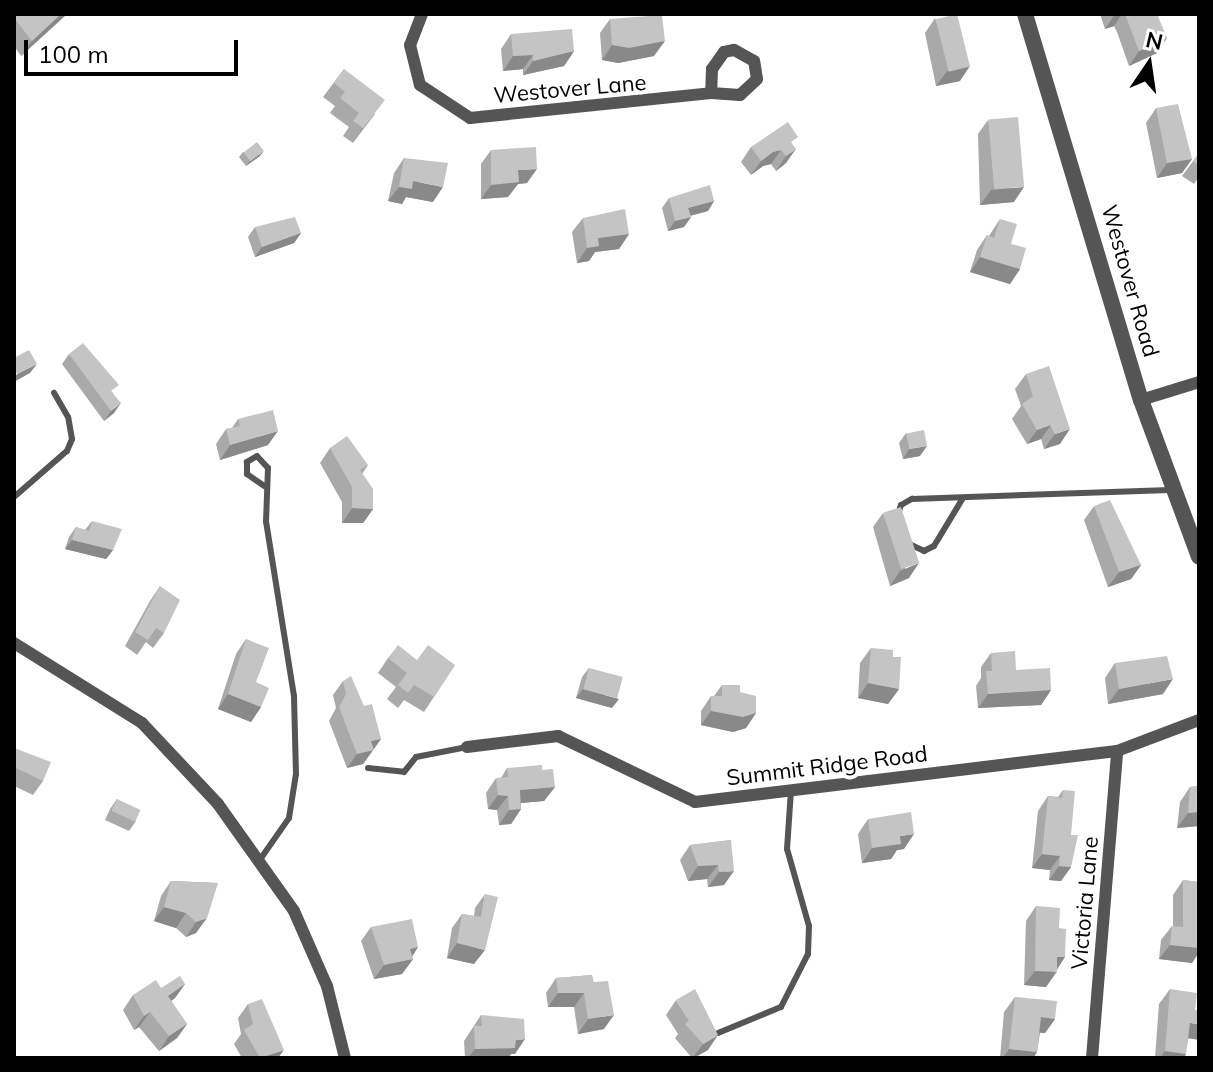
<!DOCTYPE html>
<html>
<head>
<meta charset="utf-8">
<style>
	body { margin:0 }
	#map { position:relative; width:1213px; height:1072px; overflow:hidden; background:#fff; font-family:Mulish,sans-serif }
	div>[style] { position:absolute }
	.service>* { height:6px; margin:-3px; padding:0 3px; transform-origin:3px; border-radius:3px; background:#555 }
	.minor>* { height:12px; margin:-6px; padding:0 6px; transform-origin:6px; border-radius:6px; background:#555 }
	.tertiary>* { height:16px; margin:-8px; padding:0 8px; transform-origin:8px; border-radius:8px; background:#555 }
	.wall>* { inset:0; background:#a9a9a9 }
	.shaded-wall>* { inset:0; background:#898989 }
	.building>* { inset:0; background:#c4c4c4; transform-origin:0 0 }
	span { translate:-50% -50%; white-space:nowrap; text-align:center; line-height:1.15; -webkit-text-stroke:8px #fff; paint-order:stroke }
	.street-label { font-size:22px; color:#000 }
	.frame { position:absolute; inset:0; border:16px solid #000; pointer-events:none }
	.north { position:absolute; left:1109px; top:24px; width:80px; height:80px; -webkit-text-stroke:6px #fff; paint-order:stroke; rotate:13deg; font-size:22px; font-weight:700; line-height:32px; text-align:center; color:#000 }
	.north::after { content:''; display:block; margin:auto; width:28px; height:36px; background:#000; clip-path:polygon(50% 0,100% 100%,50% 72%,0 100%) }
	.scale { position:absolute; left:24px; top:40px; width:214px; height:36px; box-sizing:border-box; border:4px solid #000; border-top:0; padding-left:10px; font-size:24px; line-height:28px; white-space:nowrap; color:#000; -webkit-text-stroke:6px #fff; paint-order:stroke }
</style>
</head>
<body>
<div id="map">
	<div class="service">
		<div style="left:14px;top:497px;width:70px;rotate:-41deg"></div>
		<div style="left:67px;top:451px;width:13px;rotate:-67deg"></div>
		<div style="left:72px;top:439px;width:22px;rotate:-100deg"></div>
		<div style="left:68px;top:417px;width:28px;rotate:-120deg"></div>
		<div style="left:898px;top:514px;width:9px;rotate:-72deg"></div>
		<div style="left:901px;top:505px;width:13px;rotate:-29deg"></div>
		<div style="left:912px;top:499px;width:258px;rotate:-2deg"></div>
		<div style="left:907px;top:543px;width:19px;rotate:25deg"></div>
		<div style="left:924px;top:551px;width:11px;rotate:-27deg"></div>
		<div style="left:934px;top:546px;width:56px;rotate:-58.9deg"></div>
		<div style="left:368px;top:768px;width:36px;rotate:6deg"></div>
		<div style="left:404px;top:772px;width:19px;rotate:-51deg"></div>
		<div style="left:416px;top:757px;width:52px;rotate:-11.1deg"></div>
		<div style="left:259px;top:861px;width:52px;rotate:-55.1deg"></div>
		<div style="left:289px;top:818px;width:45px;rotate:-81deg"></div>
		<div style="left:296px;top:774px;width:78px;rotate:-91.5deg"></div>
		<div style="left:294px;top:696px;width:176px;rotate:-99.1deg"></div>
		<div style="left:266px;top:522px;width:54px;rotate:-87.9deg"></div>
		<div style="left:268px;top:468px;width:16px;rotate:-133deg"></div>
		<div style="left:257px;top:456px;width:12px;rotate:149deg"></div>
		<div style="left:247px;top:462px;width:12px;rotate:90deg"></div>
		<div style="left:247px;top:474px;width:21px;rotate:35deg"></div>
		<div style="left:718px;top:1033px;width:68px;rotate:-22.4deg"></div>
		<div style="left:781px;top:1007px;width:59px;rotate:-63deg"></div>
		<div style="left:808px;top:954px;width:28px;rotate:-88deg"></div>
		<div style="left:809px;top:926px;width:80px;rotate:-105.9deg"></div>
		<div style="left:787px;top:849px;width:59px;rotate:-86.1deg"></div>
	</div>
	<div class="minor">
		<div style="left:422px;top:14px;width:33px;rotate:111deg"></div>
		<div style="left:410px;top:45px;width:41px;rotate:76deg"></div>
		<div style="left:420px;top:85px;width:60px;rotate:33.4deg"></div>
		<div style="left:470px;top:118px;width:242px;rotate:-5.9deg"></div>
		<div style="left:711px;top:93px;width:29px;rotate:4deg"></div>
		<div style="left:740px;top:95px;width:23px;rotate:-43deg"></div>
		<div style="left:757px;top:79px;width:18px;rotate:-99deg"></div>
		<div style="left:754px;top:61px;width:23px;rotate:-151deg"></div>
		<div style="left:734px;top:50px;width:10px;rotate:169deg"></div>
		<div style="left:724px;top:52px;width:21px;rotate:125deg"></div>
		<div style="left:712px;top:69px;width:24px;rotate:92deg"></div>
		<div style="left:1141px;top:400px;width:61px;rotate:-17.2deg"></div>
		<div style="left:14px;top:643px;width:151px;rotate:32deg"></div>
		<div style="left:142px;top:723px;width:111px;rotate:46.8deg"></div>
		<div style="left:218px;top:804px;width:131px;rotate:54.6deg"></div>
		<div style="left:294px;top:911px;width:82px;rotate:66.3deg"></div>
		<div style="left:327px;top:986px;width:74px;rotate:76deg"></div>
		<div style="left:467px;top:747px;width:92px;rotate:-6.9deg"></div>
		<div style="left:558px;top:736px;width:152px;rotate:25.7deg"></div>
		<div style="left:695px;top:802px;width:425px;rotate:-6.9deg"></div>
		<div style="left:1117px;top:751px;width:88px;rotate:-20.7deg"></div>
		<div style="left:1092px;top:1058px;width:308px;rotate:-85.3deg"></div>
	</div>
	<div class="tertiary">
		<div style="left:1025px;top:14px;width:403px;rotate:73.3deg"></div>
		<div style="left:1141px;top:400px;width:167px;rotate:69.7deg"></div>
	</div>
	<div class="wall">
		<div style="clip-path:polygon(14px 14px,67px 14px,21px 56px,14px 46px)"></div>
		<div style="clip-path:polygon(1100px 14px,1157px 14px,1157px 53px,1129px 66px,1117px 32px,1114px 26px,1105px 29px)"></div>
		<div style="clip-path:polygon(935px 18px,960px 81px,936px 86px,925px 33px)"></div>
		<div style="clip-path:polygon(610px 19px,654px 56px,618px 63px,602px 60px,600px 33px)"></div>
		<div style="clip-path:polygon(511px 34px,574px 51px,564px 66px,523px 75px,523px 69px,503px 71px,501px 49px)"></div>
		<div style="clip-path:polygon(344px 69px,375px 114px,353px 143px,343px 136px,349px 127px,330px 113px,335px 106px,323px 97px)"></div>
		<div style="clip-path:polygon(1156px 108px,1192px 159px,1182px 173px,1157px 178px,1146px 123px)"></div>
		<div style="clip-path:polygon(988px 120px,1014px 202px,980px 205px,978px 134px)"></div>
		<div style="clip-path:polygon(793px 145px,786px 163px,776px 171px,771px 164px,763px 166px,751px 175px,741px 162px,751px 147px)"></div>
		<div style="clip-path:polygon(491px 150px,527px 183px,518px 184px,508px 197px,481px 199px,481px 164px)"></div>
		<div style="clip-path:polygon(243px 152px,260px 156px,246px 166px,239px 157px)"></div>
		<div style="clip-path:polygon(1199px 153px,1199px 177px,1194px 184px,1182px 176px)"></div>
		<div style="clip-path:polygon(404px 158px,433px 202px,406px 197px,402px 204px,388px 201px,394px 173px)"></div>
		<div style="clip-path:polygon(669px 198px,714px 201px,708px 211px,690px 216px,691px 217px,684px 227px,668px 231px,662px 208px)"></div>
		<div style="clip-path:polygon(583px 218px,629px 234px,619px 249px,595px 252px,589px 261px,577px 263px,572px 232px)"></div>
		<div style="clip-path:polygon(1000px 219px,1020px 269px,1010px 284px,970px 272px,977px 250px,987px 235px,989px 236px)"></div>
		<div style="clip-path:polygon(255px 227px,301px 233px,294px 243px,255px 257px,248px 237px)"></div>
		<div style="clip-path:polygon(69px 354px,113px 393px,114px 413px,104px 421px,62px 364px)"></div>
		<div style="clip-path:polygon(1026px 374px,1060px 444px,1044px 449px,1041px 439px,1027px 444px,1012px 419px,1021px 406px,1015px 389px)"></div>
		<div style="clip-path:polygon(238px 419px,268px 445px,220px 460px,216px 444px,226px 429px,232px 428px)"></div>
		<div style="clip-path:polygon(906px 433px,920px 456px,903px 459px,899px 443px)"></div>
		<div style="clip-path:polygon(330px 448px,368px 465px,362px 474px,373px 509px,363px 523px,342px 523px,342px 502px,320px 463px)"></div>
		<div style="clip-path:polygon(1094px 506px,1141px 565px,1131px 579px,1108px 587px,1084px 520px)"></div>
		<div style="clip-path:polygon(883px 513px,909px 578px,890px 586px,873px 527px)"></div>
		<div style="clip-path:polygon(92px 521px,113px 550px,106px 559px,65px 549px,69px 537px,76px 527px,85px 530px)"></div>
		<div style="clip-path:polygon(160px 586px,164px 633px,153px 648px,146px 642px,137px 655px,125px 646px,150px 601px)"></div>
		<div style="clip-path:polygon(246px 639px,261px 707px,251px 722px,218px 709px,236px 654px)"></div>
		<div style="clip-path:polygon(871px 648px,893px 657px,899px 689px,888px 704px,858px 698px,860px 663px)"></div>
		<div style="clip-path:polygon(991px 653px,1016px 670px,1051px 690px,1041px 705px,978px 708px,976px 686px,981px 678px,981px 667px)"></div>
		<div style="clip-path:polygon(388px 658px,417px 660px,455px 665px,424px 712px,404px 700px,398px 708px,387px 699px,396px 687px,378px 673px)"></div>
		<div style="clip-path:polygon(1115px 663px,1163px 694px,1108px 704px,1105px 678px)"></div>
		<div style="clip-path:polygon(589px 668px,612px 708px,576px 698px,582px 677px)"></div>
		<div style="clip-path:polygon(343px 681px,364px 706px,381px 739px,363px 764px,347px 768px,329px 721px,336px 708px,333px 695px)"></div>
		<div style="clip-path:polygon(722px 685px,740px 692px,756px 713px,746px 728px,733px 732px,701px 725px,701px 711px,711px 696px,714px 696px)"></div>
		<div style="clip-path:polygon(14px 748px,43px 781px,33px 795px,14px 786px)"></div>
		<div style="clip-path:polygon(507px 768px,542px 770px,555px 787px,544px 801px,521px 803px,521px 809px,511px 824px,499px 825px,497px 810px,488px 809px,486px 793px,496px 778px,501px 778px)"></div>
		<div style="clip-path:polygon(1199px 786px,1199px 826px,1177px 828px,1180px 802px,1190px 787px)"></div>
		<div style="clip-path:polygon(1063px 790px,1071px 835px,1071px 867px,1061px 881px,1049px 880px,1050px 870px,1032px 868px,1038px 811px,1048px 796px,1058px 797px)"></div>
		<div style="clip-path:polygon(117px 799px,136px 821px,129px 831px,105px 820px,110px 809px)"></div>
		<div style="clip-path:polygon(868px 819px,904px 849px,897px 850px,891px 859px,862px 863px,858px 834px)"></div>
		<div style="clip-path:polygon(731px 840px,724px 885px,708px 887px,707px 879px,688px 881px,680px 860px,690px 845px)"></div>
		<div style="clip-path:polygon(1183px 880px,1199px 882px,1199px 952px,1192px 963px,1159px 959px,1161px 940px,1172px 926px,1173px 926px,1173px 895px)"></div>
		<div style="clip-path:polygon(171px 881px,218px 883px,196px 933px,186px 937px,176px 928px,154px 921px,161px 896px)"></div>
		<div style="clip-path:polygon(485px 894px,474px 964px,447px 958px,452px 928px,462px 914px,474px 916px,475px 908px)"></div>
		<div style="clip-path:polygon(1036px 906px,1057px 969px,1057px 972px,1046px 987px,1024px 985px,1026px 921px)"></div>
		<div style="clip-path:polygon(371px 927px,418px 947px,412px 956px,413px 959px,402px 974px,374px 979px,361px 941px)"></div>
		<div style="clip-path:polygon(592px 975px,604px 1029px,578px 1034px,574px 1007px,548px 1007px,546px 993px,556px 978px)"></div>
		<div style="clip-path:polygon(185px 984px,175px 998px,171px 1001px,187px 1024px,177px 1038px,159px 1051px,139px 1027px,134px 1030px,123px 1010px,133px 995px,161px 988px)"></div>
		<div style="clip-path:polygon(1170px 989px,1195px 1010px,1184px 1058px,1155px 1058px,1159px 1004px)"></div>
		<div style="clip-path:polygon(1015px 997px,1055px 1019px,1045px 1033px,1040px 1033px,1037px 1052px,1033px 1058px,1000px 1058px,1004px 1012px)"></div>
		<div style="clip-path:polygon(676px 1000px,708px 1050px,694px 1058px,692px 1058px,675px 1038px,678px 1034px,666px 1015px)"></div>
		<div style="clip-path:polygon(248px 1004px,278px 1058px,242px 1058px,234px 1044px,241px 1034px,238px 1018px)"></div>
		<div style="clip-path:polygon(481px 1015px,515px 1054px,511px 1054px,508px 1058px,465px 1058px,464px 1041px)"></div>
	</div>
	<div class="shaded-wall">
		<div style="clip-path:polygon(61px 14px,67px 14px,21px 56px,32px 41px)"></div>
		<div style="clip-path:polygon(1115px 14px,1122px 14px,1114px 26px,1105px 29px)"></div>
		<div style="clip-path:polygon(1167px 38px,1157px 53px,1129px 66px,1139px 51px)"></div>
		<div style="clip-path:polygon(665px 41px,654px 56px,618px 63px,602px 60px,612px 45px)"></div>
		<div style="clip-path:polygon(574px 51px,564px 66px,523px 75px,533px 61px)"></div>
		<div style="clip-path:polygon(533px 55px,523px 69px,503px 71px,513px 56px)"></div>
		<div style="clip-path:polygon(970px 66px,960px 81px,936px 86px,947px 71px)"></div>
		<div style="clip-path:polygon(796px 149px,786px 163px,776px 171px,786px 156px)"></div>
		<div style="clip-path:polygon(781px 150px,771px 164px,763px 166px,751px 175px,761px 161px,773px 152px)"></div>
		<div style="clip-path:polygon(264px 151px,260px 156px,246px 166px,250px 161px)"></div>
		<div style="clip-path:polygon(1192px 159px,1182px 173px,1157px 178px,1167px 163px)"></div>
		<div style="clip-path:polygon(537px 169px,527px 183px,518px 184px,508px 197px,481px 199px,491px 185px,518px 170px)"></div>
		<div style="clip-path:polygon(413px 181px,443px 187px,433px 202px,406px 197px,402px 204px,388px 201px,399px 187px)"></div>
		<div style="clip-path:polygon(1024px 187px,1014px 202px,980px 205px,991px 190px)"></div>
		<div style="clip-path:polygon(714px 201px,708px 211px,681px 218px,688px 208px)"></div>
		<div style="clip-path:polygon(691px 217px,684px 227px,668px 231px,675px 221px)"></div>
		<div style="clip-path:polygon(301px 233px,294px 243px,255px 257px,262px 247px)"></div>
		<div style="clip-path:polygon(629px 234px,619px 249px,595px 252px,589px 261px,577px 263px,587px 248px,598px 238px)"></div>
		<div style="clip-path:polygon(980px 257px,1020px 269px,1010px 284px,970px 272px)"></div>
		<div style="clip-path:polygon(37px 364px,30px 373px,14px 382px,14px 379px,17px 374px)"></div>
		<div style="clip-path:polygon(121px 403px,114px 413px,104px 421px,111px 411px)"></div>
		<div style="clip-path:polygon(1051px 425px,1041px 439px,1027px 444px,1037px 430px)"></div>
		<div style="clip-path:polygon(1070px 429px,1060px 444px,1044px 449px,1055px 434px)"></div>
		<div style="clip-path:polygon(278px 431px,268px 445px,220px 460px,230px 445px)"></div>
		<div style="clip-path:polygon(927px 446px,920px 456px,903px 459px,909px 449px)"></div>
		<div style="clip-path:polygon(352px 508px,373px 509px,363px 523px,342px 523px)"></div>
		<div style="clip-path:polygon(72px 540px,113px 550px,106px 559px,65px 549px)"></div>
		<div style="clip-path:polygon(919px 563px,909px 578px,890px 586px,900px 571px)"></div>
		<div style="clip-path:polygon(1141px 565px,1131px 579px,1108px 587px,1119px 572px)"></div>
		<div style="clip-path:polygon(1173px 679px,1163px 694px,1108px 704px,1119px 689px)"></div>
		<div style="clip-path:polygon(868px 683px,899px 689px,888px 704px,858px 698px)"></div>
		<div style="clip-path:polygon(583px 689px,619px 699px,612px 708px,576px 698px)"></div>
		<div style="clip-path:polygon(1051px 690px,1041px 705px,978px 708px,988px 694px)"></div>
		<div style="clip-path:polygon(228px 694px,261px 707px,251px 722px,218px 709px)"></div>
		<div style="clip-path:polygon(711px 711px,756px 713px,746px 728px,733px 732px,701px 725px)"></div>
		<div style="clip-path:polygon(381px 739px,363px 764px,347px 768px,357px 754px,371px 741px)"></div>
		<div style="clip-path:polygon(555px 787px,544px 801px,510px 804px,520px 790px)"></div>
		<div style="clip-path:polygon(498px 795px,508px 796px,497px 810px,488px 809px)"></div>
		<div style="clip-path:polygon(521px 809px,511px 824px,499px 825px,509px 810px)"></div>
		<div style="clip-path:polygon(1199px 812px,1199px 826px,1177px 828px,1188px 813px)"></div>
		<div style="clip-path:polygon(914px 834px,904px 849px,897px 850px,891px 859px,862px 863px,872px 848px,900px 836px)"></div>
		<div style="clip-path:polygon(1042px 854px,1060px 856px,1050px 870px,1032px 868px)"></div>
		<div style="clip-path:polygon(718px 865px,707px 879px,688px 881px,698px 866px)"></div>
		<div style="clip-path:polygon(1059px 866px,1071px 867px,1061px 881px,1049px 880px)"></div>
		<div style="clip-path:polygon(734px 871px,724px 885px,708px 887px,719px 872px)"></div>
		<div style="clip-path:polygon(164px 907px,186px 913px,176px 928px,154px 921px)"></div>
		<div style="clip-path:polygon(207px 918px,196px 933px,186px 937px,196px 922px)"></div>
		<div style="clip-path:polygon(457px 943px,485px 950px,474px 964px,447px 958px)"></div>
		<div style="clip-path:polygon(1170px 945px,1199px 948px,1199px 952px,1192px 963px,1159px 959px)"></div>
		<div style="clip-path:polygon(418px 947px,410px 960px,413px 959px,402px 974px,374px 979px,384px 965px,410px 949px)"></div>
		<div style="clip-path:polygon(1057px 957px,1065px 957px,1046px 987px,1024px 985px,1035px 971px)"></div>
		<div style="clip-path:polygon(185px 984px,175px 998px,157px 1011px,168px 996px)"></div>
		<div style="clip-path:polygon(558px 993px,584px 993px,574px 1007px,548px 1007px)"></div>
		<div style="clip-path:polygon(150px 1012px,139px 1027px,134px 1030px,144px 1016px)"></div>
		<div style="clip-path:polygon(614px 1015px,604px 1029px,578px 1034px,588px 1019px)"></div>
		<div style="clip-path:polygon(1041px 1017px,1055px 1019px,1045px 1033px,1031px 1032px)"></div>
		<div style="clip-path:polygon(1190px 1023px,1199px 1024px,1199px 1040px,1180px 1037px)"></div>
		<div style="clip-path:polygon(187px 1024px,177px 1038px,159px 1051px,169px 1036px)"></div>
		<div style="clip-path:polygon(718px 1035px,708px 1050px,693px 1058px,703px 1044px)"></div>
		<div style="clip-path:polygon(525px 1039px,515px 1054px,511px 1054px,508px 1058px,468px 1058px,475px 1049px,516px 1040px)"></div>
		<div style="clip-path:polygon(1009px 1049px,1037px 1052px,1033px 1058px,1003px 1058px)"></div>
		<div style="clip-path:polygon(284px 1050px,278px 1058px,259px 1058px)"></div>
		<div style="clip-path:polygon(1165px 1051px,1186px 1054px,1184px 1058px,1160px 1058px)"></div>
	</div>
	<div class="building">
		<div style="clip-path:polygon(14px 14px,61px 14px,32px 41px,14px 18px)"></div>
		<div style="left:957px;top:14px;width:54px;height:22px;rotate:76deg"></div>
		<div style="clip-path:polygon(1125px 14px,1157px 14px,1167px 38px,1139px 51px)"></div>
		<div style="clip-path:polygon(662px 15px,665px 41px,629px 48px,612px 45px,610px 19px)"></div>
		<div style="clip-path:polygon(572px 29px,574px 51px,533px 61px,533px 55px,513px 56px,511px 34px)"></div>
		<div style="clip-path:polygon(344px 69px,385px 100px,363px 128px,353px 121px,359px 113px,340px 98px,345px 92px,334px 83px)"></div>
		<div style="clip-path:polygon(1178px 104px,1192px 159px,1167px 163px,1156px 108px)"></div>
		<div style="left:1018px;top:117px;width:70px;height:30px;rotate:85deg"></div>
		<div style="clip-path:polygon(788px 122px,798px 137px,791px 142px,796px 149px,786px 156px,781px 150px,773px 152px,761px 161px,751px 147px)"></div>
		<div style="left:257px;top:142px;width:11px;height:17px;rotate:52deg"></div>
		<div style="clip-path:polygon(536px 147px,537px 169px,518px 170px,519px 182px,491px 185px,491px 150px)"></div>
		<div style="clip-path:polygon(1199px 153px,1199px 166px,1193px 161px)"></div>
		<div style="clip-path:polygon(404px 158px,448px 163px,443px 187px,413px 181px,412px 189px,399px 187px)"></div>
		<div style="clip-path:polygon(710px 185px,714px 201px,688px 208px,691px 217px,675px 221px,669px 198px)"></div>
		<div style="clip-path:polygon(625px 209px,629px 234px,598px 238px,599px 246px,587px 248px,583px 218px)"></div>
		<div style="clip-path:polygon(295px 217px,301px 233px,262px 247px,255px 227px)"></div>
		<div style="clip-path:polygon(1000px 219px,1017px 224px,1011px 244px,1026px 248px,1020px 269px,980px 257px,987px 235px,994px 238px)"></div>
		<div style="clip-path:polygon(83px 343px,119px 385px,111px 391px,121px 403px,111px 411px,69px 354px)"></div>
		<div style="clip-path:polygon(29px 350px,37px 364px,17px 374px,14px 368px,14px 358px)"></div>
		<div style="clip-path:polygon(1049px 366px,1070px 429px,1055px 434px,1051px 425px,1037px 430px,1022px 404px,1033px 396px,1026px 374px)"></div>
		<div style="clip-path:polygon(273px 410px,278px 431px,230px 445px,226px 429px,240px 426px,238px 419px)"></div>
		<div style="left:924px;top:430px;width:16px;height:18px;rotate:79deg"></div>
		<div style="clip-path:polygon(347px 436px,368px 465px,360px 470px,373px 489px,373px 509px,352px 508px,352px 487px,330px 448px)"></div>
		<div style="clip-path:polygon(1110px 500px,1141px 565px,1119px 572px,1094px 506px)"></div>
		<div style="left:901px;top:507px;width:59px;height:19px;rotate:72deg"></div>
		<div style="clip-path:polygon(92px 521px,122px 529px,113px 550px,72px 540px,76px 527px,89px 531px)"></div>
		<div style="clip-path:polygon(160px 586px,180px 600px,164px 633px,156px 628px,148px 640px,135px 632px)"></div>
		<div style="clip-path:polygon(246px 639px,269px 648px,256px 682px,269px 688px,261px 707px,228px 694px)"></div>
		<div style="clip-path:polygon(398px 645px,417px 660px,428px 645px,455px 665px,434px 697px,414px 685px,408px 693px,398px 685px,407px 673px,388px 658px)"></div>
		<div style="clip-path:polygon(871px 648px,893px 650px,893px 657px,901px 657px,899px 689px,868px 683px)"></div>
		<div style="clip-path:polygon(1015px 651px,1016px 670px,1050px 668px,1051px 690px,988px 694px,986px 671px,992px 671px,991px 653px)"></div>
		<div style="clip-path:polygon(1167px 656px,1173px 679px,1119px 689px,1115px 663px)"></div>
		<div style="left:589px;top:668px;width:35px;height:22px;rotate:15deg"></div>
		<div style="clip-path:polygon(351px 676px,364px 706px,372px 704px,381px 739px,371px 741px,374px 750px,357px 754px,339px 707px,346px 694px,343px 681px)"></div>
		<div style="clip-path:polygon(722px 685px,740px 685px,740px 692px,756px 696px,756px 713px,743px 717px,711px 711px,711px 696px,722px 696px)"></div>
		<div style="clip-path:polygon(14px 748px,51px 762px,43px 781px,14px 767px)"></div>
		<div style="clip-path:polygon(542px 765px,542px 770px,553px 769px,555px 787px,520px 790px,521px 809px,509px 810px,508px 796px,498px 795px,496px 778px,508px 777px,507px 768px)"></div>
		<div style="clip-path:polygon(1199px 786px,1199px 812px,1188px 813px,1190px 787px)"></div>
		<div style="clip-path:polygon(1063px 790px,1075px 791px,1071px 835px,1078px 835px,1071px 867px,1059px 866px,1060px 856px,1042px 854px,1048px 796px,1062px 798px)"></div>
		<div style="left:117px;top:799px;width:26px;height:13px;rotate:25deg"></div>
		<div style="clip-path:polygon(911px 812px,914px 834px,900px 836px,901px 844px,872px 848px,868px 819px)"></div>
		<div style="clip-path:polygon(731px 840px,734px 871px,719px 872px,718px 865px,698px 866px,690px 845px)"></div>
		<div style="clip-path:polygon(1183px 880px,1199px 882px,1199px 948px,1170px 945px,1172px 926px,1183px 927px)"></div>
		<div style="clip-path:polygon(171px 881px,218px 883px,207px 918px,196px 922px,186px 913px,164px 907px)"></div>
		<div style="clip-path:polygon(485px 894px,498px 897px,485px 950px,457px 943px,462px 914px,481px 917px)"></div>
		<div style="clip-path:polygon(1036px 906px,1060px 908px,1059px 928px,1066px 929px,1065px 957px,1057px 957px,1057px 972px,1035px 971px)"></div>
		<div style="clip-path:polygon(412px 919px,418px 947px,410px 949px,413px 959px,384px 965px,371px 927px)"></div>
		<div style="clip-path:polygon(592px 975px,593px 982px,608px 981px,614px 1015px,588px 1019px,584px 993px,558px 993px,556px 978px)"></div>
		<div style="clip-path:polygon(180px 976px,185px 984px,168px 996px,187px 1024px,169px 1036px,150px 1012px,144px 1016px,133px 995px,156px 980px,161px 988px)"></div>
		<div style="clip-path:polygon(695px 989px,718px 1035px,703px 1044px,685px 1024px,689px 1021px,676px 1000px)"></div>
		<div style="clip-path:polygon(1170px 989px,1197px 993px,1195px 1010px,1199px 1011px,1199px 1024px,1190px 1023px,1186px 1054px,1165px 1051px)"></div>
		<div style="clip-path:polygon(1015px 997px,1057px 1001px,1055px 1019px,1041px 1017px,1037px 1052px,1009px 1049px)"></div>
		<div style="clip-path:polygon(262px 999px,284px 1050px,260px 1058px,244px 1030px,253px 1024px,248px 1004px)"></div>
		<div style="clip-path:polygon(481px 1015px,524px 1019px,525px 1039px,516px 1040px,515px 1048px,475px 1049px,474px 1026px,482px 1026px)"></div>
	</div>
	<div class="street-label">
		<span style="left:570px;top:89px;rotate:-5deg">Westover Lane</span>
		<span style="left:1130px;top:281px;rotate:74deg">Westover Road</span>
		<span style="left:827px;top:766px;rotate:-7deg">Summit Ridge Road</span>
		<span style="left:1085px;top:903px;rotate:-85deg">Victoria Lane</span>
	</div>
	<div class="frame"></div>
	<div class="north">N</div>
	<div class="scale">100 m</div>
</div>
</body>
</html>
